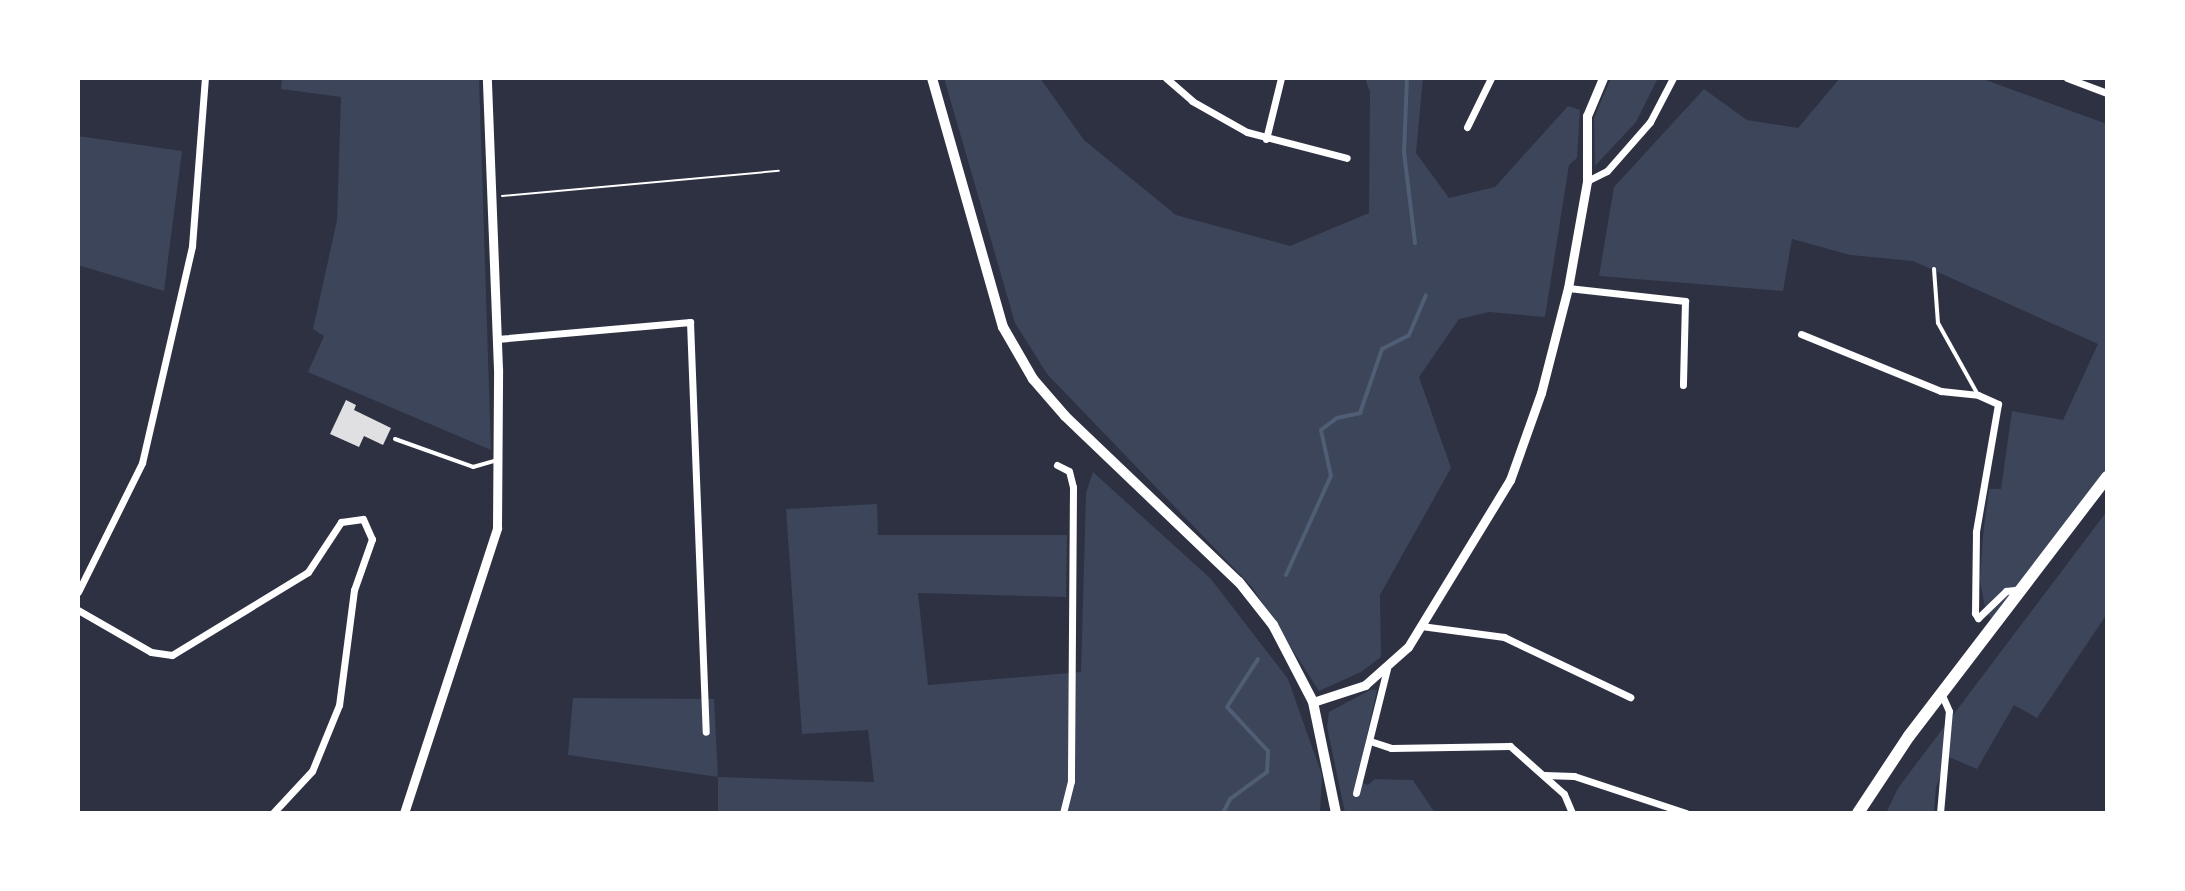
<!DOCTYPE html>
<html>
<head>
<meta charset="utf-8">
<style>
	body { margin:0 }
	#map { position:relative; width:2185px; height:891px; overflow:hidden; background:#2d3142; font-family:Helvetica,sans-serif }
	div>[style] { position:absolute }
	.green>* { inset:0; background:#3c4559 }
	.stream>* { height:4px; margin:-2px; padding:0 2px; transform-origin:2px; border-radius:2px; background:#4f5d75 }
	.building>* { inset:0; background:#e0e0e3 }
	.path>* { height:2px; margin:-1px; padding:0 1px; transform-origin:1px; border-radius:1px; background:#fff }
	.service>* { height:4px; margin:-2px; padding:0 2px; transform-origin:2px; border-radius:2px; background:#fff }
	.minor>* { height:7px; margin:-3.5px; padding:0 3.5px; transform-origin:3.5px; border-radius:3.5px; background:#fff }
	.tertiary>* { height:9px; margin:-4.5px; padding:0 4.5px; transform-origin:4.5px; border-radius:4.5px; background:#fff }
	.secondary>* { height:10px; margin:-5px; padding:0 5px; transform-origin:5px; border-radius:5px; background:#fff }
	.primary>* { height:12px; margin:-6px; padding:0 6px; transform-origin:6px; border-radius:6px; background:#fff }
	span { translate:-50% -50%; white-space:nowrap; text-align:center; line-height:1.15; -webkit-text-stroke:7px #fff; paint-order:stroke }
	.frame { position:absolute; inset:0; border:80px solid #fff; pointer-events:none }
</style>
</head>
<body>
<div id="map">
	<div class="green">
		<div style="clip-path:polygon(282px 78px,479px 78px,491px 450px,308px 372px,324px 336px,313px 329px,337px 220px,341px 97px,281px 89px)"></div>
		<div style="clip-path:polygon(944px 78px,1040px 78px,1084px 140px,1176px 215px,1290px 246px,1369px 213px,1370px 92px,1365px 78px,1423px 78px,1416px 153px,1449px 198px,1495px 187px,1568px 106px,1580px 110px,1577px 158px,1569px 165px,1545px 317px,1489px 312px,1459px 319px,1419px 377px,1451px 468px,1380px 595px,1381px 657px,1361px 672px,1319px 691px,1252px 587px,1047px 374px,1015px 323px)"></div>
		<div style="clip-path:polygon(1611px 78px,1658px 78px,1636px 122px,1595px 166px,1594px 118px)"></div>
		<div style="clip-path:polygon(1840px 78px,1980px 78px,2107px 124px,2107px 473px,1994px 621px,1986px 613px,1980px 580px,1983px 535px,1989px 489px,2001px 489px,2012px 411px,2063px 420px,2098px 344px,1913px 261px,1850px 255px,1792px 239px,1783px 291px,1599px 276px,1614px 187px,1704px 89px,1747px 120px,1798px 128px)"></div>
		<div style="clip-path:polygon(78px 136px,182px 151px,164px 291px,78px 265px)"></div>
		<div style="clip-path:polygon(1093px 472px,1211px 579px,1288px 679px,1322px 775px,1320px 813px,718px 813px,718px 777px,568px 755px,573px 698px,714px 699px,718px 777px,874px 782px,868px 730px,802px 734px,786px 509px,877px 504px,878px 535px,1067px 535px,1066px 597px,918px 593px,928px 685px,1081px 672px,1086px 493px)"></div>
		<div style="clip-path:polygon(2107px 511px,2107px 614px,2037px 718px,2014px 705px,1977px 769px,1949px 757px,1936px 787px,1934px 813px,1886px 813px,1898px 788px)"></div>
		<div style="clip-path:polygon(1370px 690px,1377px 690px,1357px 781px,1368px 785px,1375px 779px,1413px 780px,1435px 813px,1345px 813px,1327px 727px,1329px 712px)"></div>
	</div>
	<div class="stream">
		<div style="left:1407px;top:78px;width:74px;rotate:92.3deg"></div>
		<div style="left:1404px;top:152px;width:92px;rotate:83.1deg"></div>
		<div style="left:1286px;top:575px;width:109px;rotate:-65.6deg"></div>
		<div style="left:1331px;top:476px;width:47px;rotate:-102.3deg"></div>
		<div style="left:1321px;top:430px;width:20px;rotate:-37deg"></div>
		<div style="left:1337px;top:418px;width:24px;rotate:-12deg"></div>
		<div style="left:1360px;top:413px;width:68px;rotate:-71deg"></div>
		<div style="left:1382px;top:349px;width:30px;rotate:-27deg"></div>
		<div style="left:1409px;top:335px;width:43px;rotate:-67deg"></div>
		<div style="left:1223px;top:813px;width:16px;rotate:-63deg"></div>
		<div style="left:1230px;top:799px;width:46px;rotate:-36.1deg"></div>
		<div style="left:1267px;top:772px;width:21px;rotate:-87deg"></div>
		<div style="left:1268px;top:751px;width:60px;rotate:-133deg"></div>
		<div style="left:1227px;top:707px;width:57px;rotate:-57.1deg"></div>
	</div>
	<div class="building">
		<div style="clip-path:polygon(346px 400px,356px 405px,354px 410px,391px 428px,383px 445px,364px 436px,359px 447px,330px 434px)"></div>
	</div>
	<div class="path">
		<div style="left:502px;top:196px;width:278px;rotate:-5.2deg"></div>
	</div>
	<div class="service">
		<div style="left:1934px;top:269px;width:54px;rotate:85.8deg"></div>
		<div style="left:1938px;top:323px;width:82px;rotate:60.9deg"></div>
		<div style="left:395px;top:439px;width:83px;rotate:19.7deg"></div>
		<div style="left:473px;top:467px;width:25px;rotate:-16deg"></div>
	</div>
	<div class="minor">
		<div style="left:1166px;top:78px;width:35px;rotate:41deg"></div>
		<div style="left:1192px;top:101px;width:63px;rotate:29.4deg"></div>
		<div style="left:1247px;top:132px;width:103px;rotate:14.6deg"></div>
		<div style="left:2067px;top:78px;width:43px;rotate:20.6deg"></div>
		<div style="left:1467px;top:127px;width:55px;rotate:-63.9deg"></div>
		<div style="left:1266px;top:139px;width:63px;rotate:-76.2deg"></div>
		<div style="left:1587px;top:181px;width:22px;rotate:-27deg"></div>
		<div style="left:1607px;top:171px;width:65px;rotate:-48.7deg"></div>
		<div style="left:1650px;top:122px;width:50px;rotate:-62.4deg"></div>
		<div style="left:1568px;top:288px;width:118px;rotate:6.3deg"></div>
		<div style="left:1685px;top:301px;width:84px;rotate:91.4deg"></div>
		<div style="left:1801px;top:334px;width:151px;rotate:22.2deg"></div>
		<div style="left:1941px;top:391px;width:37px;rotate:6deg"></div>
		<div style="left:1978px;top:395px;width:22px;rotate:24deg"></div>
		<div style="left:1998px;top:404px;width:130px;rotate:99.8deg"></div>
		<div style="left:1976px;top:532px;width:81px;rotate:90.7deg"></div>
		<div style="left:1975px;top:613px;width:6px;rotate:59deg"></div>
		<div style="left:1978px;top:618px;width:39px;rotate:-44deg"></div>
		<div style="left:2006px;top:591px;width:17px;rotate:-7deg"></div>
		<div style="left:497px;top:339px;width:194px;rotate:-5deg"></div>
		<div style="left:690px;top:322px;width:410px;rotate:87.8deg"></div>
		<div style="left:1057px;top:465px;width:13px;rotate:27deg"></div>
		<div style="left:1069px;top:471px;width:16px;rotate:76deg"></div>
		<div style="left:1073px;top:487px;width:294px;rotate:90.4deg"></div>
		<div style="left:1071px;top:781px;width:33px;rotate:104deg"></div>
		<div style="left:78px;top:592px;width:144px;rotate:-63.6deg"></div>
		<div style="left:142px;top:463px;width:223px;rotate:-77deg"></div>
		<div style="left:192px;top:246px;width:169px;rotate:-85.6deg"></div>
		<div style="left:78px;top:610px;width:84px;rotate:29.9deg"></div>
		<div style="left:151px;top:652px;width:21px;rotate:8deg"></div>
		<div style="left:172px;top:655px;width:159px;rotate:-31.4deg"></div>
		<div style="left:308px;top:572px;width:60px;rotate:-56.6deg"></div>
		<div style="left:341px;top:522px;width:22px;rotate:-8deg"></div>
		<div style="left:363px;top:519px;width:22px;rotate:66deg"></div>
		<div style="left:372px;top:539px;width:54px;rotate:109.4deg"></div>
		<div style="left:354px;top:590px;width:116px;rotate:97.4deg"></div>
		<div style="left:339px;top:705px;width:71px;rotate:112.2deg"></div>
		<div style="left:312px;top:771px;width:57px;rotate:132.9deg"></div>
		<div style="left:1421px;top:626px;width:84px;rotate:7.5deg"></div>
		<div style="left:1504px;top:637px;width:140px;rotate:25.5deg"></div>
		<div style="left:1370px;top:741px;width:22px;rotate:18deg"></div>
		<div style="left:1391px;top:748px;width:119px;rotate:-1deg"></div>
		<div style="left:1510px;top:746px;width:72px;rotate:41.6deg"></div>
		<div style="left:1564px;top:794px;width:21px;rotate:67deg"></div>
		<div style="left:1544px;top:775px;width:30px;rotate:2deg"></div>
		<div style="left:1574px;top:776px;width:118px;rotate:18.3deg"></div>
		<div style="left:1356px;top:793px;width:128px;rotate:-76deg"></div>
		<div style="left:1940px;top:813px;width:102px;rotate:-85deg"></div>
		<div style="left:1949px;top:711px;width:20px;rotate:-114deg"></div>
	</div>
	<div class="tertiary">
		<div style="left:1313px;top:702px;width:55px;rotate:-18.1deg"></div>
		<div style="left:1365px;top:685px;width:57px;rotate:-41.5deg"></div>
		<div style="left:1408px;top:647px;width:196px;rotate:-58.6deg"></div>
		<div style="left:1510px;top:480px;width:92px;rotate:-70.4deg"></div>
		<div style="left:1541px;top:393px;width:108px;rotate:-75.6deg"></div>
		<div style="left:1568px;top:288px;width:109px;rotate:-79.9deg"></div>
		<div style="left:1587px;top:181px;width:65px;rotate:-90deg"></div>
		<div style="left:1587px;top:116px;width:41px;rotate:-67.2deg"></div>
		<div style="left:404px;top:813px;width:300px;rotate:-71.9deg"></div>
		<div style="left:497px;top:528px;width:159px;rotate:-89.6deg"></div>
		<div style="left:498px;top:369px;width:291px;rotate:-92.2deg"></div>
	</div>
	<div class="secondary">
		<div style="left:932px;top:78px;width:259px;rotate:74.1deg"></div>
		<div style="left:1003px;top:327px;width:60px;rotate:60deg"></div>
		<div style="left:1033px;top:379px;width:49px;rotate:49.1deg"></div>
		<div style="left:1065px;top:416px;width:240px;rotate:43.7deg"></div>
		<div style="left:1239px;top:582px;width:55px;rotate:51.7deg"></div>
		<div style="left:1273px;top:625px;width:87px;rotate:62.5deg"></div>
		<div style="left:1313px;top:702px;width:113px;rotate:78.3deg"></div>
	</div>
	<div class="primary">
		<div style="left:1858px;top:813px;width:92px;rotate:-56.5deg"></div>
		<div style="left:1909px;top:736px;width:326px;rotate:-52.6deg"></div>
	</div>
	<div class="frame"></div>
</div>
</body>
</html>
